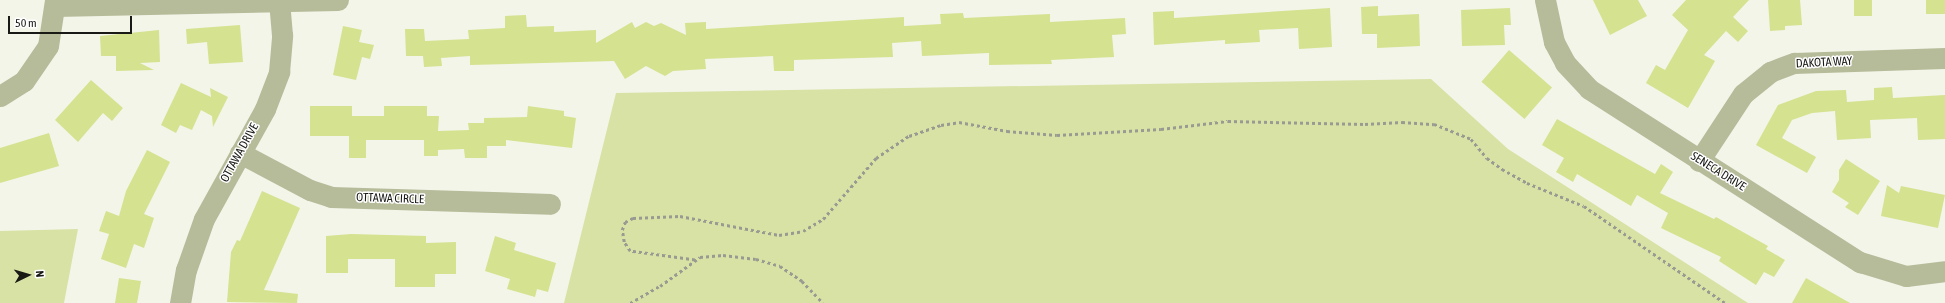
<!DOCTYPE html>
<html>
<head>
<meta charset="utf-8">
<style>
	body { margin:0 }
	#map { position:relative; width:1945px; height:303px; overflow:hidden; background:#f3f5e9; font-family:"Asap Condensed",sans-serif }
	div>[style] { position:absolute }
	.green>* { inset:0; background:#d8e2a5 }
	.building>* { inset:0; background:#d5e290; transform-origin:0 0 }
	.path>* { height:2.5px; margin-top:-1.25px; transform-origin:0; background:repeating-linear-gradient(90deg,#999b92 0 3px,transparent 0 6px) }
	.minor>* { height:21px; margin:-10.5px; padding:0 10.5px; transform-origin:10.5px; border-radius:10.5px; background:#b6bc9a }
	span { translate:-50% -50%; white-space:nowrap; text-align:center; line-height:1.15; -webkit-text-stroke:3px #fff; paint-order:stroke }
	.street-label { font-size:12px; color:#191a16 }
	.north { position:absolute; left:8px; top:255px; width:40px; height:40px; -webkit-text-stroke:3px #fff; paint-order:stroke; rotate:85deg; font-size:11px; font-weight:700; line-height:16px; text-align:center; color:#191a16 }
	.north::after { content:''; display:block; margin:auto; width:14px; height:18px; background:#191a16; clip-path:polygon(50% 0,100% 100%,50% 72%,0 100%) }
	.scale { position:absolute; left:8px; top:16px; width:124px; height:18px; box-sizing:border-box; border:2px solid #191a16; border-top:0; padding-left:5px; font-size:12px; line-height:14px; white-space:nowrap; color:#191a16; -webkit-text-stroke:3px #fff; paint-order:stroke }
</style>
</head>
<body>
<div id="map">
	<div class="green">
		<div style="clip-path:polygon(1431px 79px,1508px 149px,1748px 303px,564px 303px,616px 93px)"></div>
		<div style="clip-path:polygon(78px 229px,64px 303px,0 303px,0 231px)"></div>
	</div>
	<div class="building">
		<div style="clip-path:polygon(1593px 0,1638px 0,1647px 16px,1610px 35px)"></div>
		<div style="clip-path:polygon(1686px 0,1749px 0,1733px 17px,1748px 31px,1738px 42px,1726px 31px,1704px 55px,1715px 61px,1688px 108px,1646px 83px,1656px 65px,1665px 70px,1688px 30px,1672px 15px)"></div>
		<div style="clip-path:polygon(1768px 0,1800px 0,1802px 25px,1785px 26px,1785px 30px,1770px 31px)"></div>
		<div style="left:1854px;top:0;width:18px;height:16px"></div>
		<div style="left:1926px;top:0;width:19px;height:14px"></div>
		<div style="clip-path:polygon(1378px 6px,1378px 16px,1419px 14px,1420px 46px,1377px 48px,1377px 34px,1362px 34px,1361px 7px)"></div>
		<div style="clip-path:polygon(1330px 8px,1332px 47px,1299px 49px,1298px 28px,1259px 30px,1260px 42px,1225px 44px,1225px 40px,1154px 45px,1153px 12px,1174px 11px,1174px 18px)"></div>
		<div style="clip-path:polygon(1510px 8px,1511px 25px,1504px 25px,1505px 45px,1462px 46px,1461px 10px)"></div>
		<div style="clip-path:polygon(963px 13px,964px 18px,1050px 14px,1050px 22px,1125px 18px,1126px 34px,1112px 35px,1114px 57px,1051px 60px,1052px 64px,989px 65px,989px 53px,922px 56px,921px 41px,892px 43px,893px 57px,794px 60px,794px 71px,774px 71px,773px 56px,705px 59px,706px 69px,673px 71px,665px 76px,646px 66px,625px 79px,614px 61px,470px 65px,470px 56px,441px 58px,442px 66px,424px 67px,423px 56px,406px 56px,405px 29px,424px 29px,425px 41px,469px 39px,468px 30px,505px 28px,505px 16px,526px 15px,527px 27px,554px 26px,554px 32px,596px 30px,596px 43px,632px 22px,635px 28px,646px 22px,654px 26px,661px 23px,686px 35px,685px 23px,706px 22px,706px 29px,904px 17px,904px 26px,941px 24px,940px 14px)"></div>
		<div style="clip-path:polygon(240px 25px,243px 62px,209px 64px,207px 42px,187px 44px,186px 29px)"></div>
		<div style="clip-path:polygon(343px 26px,362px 30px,359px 42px,374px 45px,370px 59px,362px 57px,356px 80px,333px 75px)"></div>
		<div style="clip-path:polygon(159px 30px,160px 62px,140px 63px,154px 70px,116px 71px,116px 56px,101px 56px,100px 36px)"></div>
		<div style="left:1509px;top:50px;width:57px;height:42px;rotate:41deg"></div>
		<div style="clip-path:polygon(91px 80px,123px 108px,112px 121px,103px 113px,78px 142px,55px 120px)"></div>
		<div style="clip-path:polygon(181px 83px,211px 97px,210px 88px,228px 97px,213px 127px,212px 116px,201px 110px,192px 130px,180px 125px,176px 133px,161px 125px)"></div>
		<div style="clip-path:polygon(1892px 87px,1893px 98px,1945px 95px,1945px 139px,1918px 140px,1917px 118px,1870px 120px,1871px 138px,1837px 140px,1835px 111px,1812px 113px,1792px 120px,1782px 138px,1816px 157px,1807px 173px,1756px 145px,1778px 105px,1816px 91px,1846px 90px,1847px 102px,1874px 100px,1874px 88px)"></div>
		<div style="clip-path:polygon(310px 106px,352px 106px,352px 116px,384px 116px,384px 106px,427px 106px,427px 116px,439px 116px,438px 131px,469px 130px,468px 123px,484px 123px,484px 118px,527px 117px,528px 106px,564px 111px,564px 116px,576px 118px,572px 148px,506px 140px,506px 146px,487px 146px,487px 158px,465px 158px,464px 149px,438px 150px,438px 156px,424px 156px,424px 140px,366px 140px,366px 158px,349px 158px,349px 136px,310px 136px)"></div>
		<div style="clip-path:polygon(1557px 119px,1655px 174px,1661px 164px,1673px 172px,1660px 193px,1714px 219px,1716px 217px,1768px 246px,1766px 249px,1785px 260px,1774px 277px,1764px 272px,1756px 285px,1719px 261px,1721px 257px,1661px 228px,1668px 213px,1637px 195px,1631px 206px,1577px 174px,1573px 182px,1556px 172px,1564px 158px,1542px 145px)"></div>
		<div style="clip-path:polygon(49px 133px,59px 166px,0 183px,0 148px)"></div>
		<div style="clip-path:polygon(147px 150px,170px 162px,144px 214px,154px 218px,144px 248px,134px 244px,126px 268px,101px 259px,109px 234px,99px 231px,106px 211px,119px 216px,126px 191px)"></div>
		<div style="clip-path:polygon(1846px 159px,1880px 181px,1858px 215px,1845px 207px,1849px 203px,1832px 192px,1839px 180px,1839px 170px)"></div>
		<div style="clip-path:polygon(1887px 185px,1899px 193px,1901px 186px,1945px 195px,1938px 228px,1881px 216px)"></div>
		<div style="clip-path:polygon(262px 191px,300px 208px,264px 290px,298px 294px,297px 303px,227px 302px,231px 252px,237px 240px,240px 241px)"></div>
		<div style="clip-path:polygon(351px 234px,426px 236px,426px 243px,456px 242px,456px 274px,435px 274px,435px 287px,395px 287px,395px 259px,348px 259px,348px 273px,326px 273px,326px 236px)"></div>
		<div style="clip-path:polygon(495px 236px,516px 243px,514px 250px,556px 263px,548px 292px,537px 289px,535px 297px,507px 289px,510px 279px,485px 271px)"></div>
		<div style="clip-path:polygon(119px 278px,141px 281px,137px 303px,115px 303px)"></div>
		<div style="clip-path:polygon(1806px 278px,1850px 303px,1792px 303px)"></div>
	</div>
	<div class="path">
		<div style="left:695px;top:260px;width:66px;rotate:-172.1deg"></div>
		<div style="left:630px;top:251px;width:11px;rotate:-124deg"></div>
		<div style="left:624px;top:242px;width:12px;rotate:-99deg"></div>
		<div style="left:622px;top:230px;width:9px;rotate:-69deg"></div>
		<div style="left:625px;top:222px;width:9px;rotate:-27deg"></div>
		<div style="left:633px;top:218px;width:47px;rotate:-2.4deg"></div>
		<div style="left:680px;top:216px;width:101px;rotate:10.9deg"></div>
		<div style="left:779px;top:235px;width:24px;rotate:-9deg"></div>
		<div style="left:803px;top:231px;width:23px;rotate:-31deg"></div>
		<div style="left:823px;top:219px;width:81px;rotate:-49deg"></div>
		<div style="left:876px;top:158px;width:40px;rotate:-34deg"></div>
		<div style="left:909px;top:136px;width:34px;rotate:-19deg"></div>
		<div style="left:941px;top:125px;width:18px;rotate:-9deg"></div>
		<div style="left:959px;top:122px;width:49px;rotate:10.6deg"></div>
		<div style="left:1007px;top:131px;width:50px;rotate:4.6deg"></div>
		<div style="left:1057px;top:135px;width:104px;rotate:-3.3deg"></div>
		<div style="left:1161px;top:129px;width:67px;rotate:-6.8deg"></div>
		<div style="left:1228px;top:121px;width:137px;rotate:1.3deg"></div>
		<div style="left:1365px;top:124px;width:37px;rotate:-3deg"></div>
		<div style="left:1402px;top:122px;width:32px;rotate:4deg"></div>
		<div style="left:1434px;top:124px;width:40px;rotate:22deg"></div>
		<div style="left:1471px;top:139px;width:25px;rotate:50deg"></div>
		<div style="left:1487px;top:158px;width:19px;rotate:36deg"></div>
		<div style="left:1502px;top:169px;width:29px;rotate:29deg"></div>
		<div style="left:1527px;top:183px;width:61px;rotate:22deg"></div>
		<div style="left:1584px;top:206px;width:171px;rotate:34.5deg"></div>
		<div style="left:630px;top:303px;width:34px;rotate:-30deg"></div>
		<div style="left:660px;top:286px;width:49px;rotate:-35.9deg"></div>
		<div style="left:700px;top:257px;width:23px;rotate:-5deg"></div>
		<div style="left:723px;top:255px;width:33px;rotate:7deg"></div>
		<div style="left:756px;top:259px;width:25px;rotate:16deg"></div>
		<div style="left:780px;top:266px;width:27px;rotate:34deg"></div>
		<div style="left:802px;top:281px;width:30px;rotate:46deg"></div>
	</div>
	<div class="minor">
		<div style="left:1545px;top:0;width:43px;rotate:77.9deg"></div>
		<div style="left:1554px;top:42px;width:24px;rotate:62deg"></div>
		<div style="left:1565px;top:63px;width:35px;rotate:47deg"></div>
		<div style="left:1589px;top:89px;width:322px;rotate:32.6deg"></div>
		<div style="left:1860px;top:262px;width:48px;rotate:16.9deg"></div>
		<div style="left:1906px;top:276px;width:39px;rotate:-7deg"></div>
		<div style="left:55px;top:6px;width:283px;rotate:-1.2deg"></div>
		<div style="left:0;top:96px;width:28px;rotate:-32deg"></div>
		<div style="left:24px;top:81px;width:42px;rotate:-55.6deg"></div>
		<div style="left:48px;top:46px;width:47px;rotate:-81.3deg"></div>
		<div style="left:240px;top:153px;width:79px;rotate:27.9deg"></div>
		<div style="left:310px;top:190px;width:22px;rotate:18deg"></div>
		<div style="left:331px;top:197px;width:219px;rotate:1.8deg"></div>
		<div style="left:1699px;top:161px;width:80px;rotate:-56.7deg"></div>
		<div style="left:1743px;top:94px;width:35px;rotate:-39deg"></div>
		<div style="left:1770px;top:72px;width:26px;rotate:-21deg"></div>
		<div style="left:1794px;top:63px;width:151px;rotate:-1.9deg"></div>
		<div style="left:180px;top:303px;width:34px;rotate:-80deg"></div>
		<div style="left:186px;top:270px;width:54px;rotate:-70.6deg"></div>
		<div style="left:204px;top:219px;width:126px;rotate:-61deg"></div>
		<div style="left:265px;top:109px;width:40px;rotate:-69deg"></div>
		<div style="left:279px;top:72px;width:37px;rotate:-85deg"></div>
		<div style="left:282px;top:35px;width:35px;rotate:-95deg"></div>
	</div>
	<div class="street-label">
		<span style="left:1824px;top:63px;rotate:-3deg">DAKOTA WAY</span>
		<span style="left:240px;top:153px;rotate:-61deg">OTTAWA DRIVE</span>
		<span style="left:1718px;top:172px;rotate:32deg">SENECA DRIVE</span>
		<span style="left:390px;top:199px;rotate:2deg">OTTAWA CIRCLE</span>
	</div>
	<div class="north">N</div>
	<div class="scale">50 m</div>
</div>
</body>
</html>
